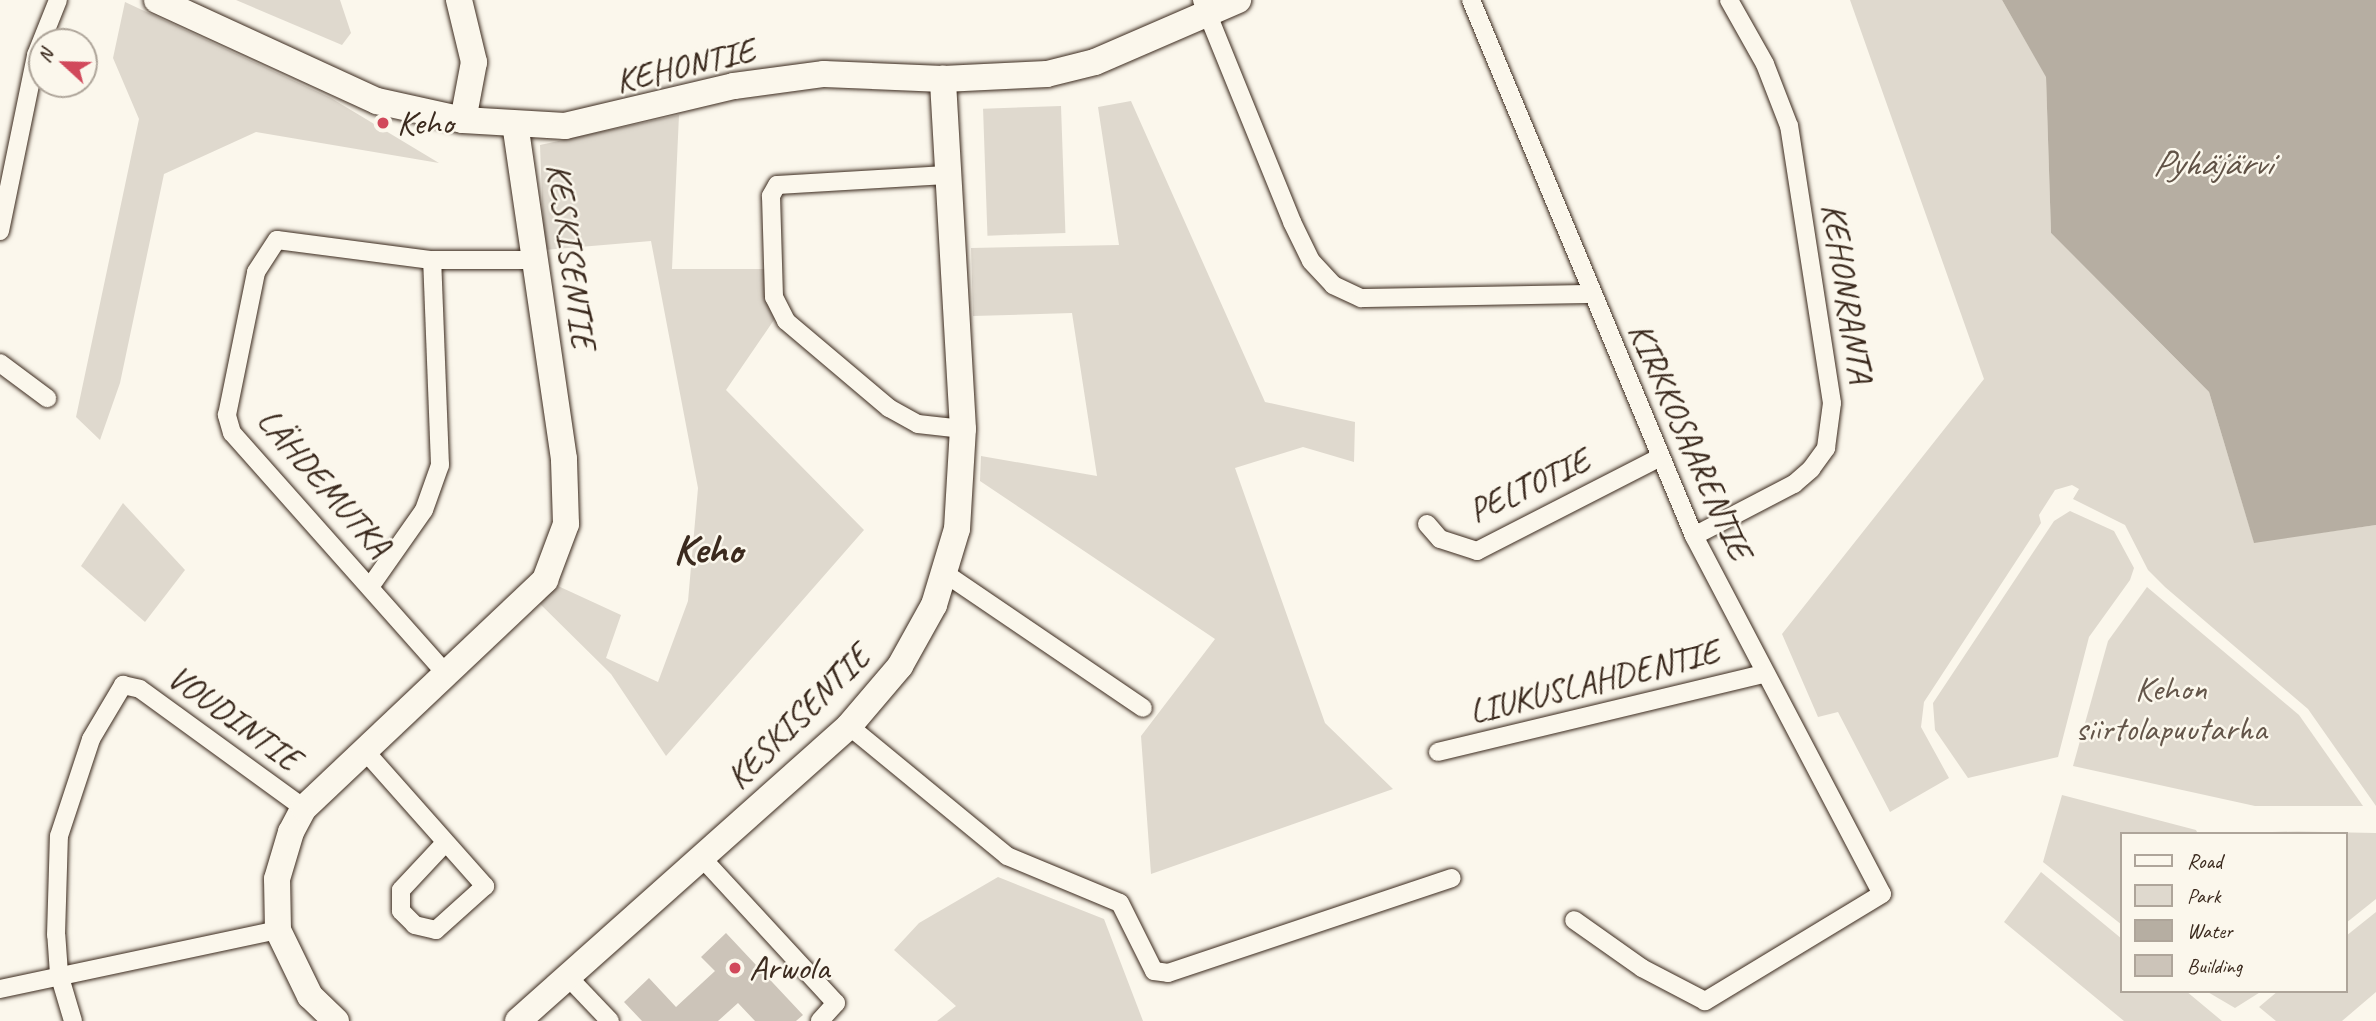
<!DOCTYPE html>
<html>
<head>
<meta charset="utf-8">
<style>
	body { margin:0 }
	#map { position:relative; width:2376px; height:1021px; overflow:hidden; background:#fbf7ec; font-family:Caveat,sans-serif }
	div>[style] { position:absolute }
	.green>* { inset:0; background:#dfd9ce; transform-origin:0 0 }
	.water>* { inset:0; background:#b6aea2 }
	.building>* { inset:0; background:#ccc4b9 }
	.roads { filter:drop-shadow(0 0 2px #3b2a1e) drop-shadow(0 0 2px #3b2a1e) }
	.street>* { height:18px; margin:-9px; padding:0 9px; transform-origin:9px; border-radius:9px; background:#fbf7ec }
	.secondary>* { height:26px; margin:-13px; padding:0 13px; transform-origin:13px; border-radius:13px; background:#fbf7ec }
	.dots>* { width:19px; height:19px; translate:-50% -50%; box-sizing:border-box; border:4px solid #fbf7ec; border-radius:50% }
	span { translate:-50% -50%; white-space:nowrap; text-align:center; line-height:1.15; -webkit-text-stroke:5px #fbf7ec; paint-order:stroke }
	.street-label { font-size:35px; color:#3b2a1e }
	.poi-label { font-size:35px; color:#3b2a1e }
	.left { translate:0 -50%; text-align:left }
	.park-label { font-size:35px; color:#64564a }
	.water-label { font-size:37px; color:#605246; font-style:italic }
	.district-label { font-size:42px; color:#3b2a1e; font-weight:700 }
	.legend { position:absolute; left:2120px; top:832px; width:228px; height:161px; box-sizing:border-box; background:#fbf7ec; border:2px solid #aea59a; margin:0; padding:9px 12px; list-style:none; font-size:21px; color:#3b2a1e }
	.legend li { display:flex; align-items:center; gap:14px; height:35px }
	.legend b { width:35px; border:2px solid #aea59a }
	.north { position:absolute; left:28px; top:28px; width:70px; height:70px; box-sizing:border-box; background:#fbf7ec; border:2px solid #aea59a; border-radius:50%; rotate:292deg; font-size:19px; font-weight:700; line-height:28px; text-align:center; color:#3b2a1e }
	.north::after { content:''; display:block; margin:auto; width:24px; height:32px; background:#d1495b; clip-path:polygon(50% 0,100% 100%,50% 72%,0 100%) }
</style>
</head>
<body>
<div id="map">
	<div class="green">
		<div style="clip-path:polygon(236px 0,340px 0,351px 33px,342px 45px)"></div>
		<div style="clip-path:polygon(1850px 0,2002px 0,2046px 76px,2051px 233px,2209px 392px,2254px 542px,2376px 525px,2376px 806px,2308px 709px,2165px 587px,2148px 570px,2125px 525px,2073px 499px,2079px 489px,2072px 485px,2055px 490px,2039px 515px,2041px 523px,1924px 702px,1921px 727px,1949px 778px,1890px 812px,1838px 712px,1818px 717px,1782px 634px,1984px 379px)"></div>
		<div style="clip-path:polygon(125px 2px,331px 98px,439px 163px,256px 132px,164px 174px,120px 383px,100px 440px,76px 417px,139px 119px,113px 58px)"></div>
		<div style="clip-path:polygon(1131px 101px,1265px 402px,1355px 422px,1354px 462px,1303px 447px,1235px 468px,1325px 723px,1393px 789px,1151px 874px,1141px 736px,1215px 639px,980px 481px,981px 456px,1097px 476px,1072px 313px,973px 316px,971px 248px,1119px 245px,1098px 107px)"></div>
		<div style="left:1061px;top:106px;width:127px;height:78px;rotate:88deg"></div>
		<div style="clip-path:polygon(679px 115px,672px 269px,767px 269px,776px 317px,726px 390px,864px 530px,666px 756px,611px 674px,531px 595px,545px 580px,621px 615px,606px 658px,658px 682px,688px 601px,698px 488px,651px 241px,544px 250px,540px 145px)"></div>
		<div style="clip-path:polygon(123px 503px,185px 570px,145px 622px,81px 566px)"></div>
		<div style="clip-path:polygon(2070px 511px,2114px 531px,2134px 568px,2130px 580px,2089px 637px,2058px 757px,1968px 778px,1935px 730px,1933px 703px,2054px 521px)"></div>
		<div style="clip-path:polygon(2147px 587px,2299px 715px,2363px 806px,2255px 806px,2073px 766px,2108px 641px)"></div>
		<div style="clip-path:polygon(2062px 795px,2196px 830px,2198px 834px,2122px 834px,2122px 925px,2043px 862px)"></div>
		<div style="clip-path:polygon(2272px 831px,2376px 833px,2376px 899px,2346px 923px,2346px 834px)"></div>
		<div style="clip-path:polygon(2041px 872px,2122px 939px,2122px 991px,2186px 991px,2222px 1021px,2124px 1021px,2004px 922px)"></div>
		<div style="clip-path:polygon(998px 877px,1104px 919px,1143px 1021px,937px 1021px,956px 1006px,894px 950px,919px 923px)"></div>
		<div style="clip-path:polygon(2376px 912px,2376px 992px,2342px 1021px,2276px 1021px,2259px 1007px,2278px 991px,2346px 991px,2346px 936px)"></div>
		<div style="clip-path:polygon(2206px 991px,2262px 991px,2235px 1008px)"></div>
	</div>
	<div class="water">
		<div style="clip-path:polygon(2002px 0,2376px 0,2376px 525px,2254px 543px,2209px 392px,2051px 233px,2046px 77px)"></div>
	</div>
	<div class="building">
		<div style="clip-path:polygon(726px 933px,803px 1015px,796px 1021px,755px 1021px,738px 1003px,718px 1021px,642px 1021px,624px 1002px,649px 978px,676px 1007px,715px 971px,701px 957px)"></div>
	</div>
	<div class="roads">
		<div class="street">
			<div style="left:1202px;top:0;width:240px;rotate:67.9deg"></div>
			<div style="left:1292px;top:222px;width:43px;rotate:64deg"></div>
			<div style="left:1311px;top:261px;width:33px;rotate:47deg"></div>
			<div style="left:1333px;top:285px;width:31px;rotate:25deg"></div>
			<div style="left:1361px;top:298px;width:230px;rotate:-1deg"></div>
			<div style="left:1471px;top:0;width:581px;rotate:67.41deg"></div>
			<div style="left:1694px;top:536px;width:404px;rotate:62.3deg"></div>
			<div style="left:1882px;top:894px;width:207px;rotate:148.8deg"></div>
			<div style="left:1705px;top:1001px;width:71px;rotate:-152.4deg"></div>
			<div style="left:1642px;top:968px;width:83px;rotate:-144.8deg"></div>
			<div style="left:946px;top:175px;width:169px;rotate:176.6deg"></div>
			<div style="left:777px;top:185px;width:13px;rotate:119deg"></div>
			<div style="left:771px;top:196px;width:101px;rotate:88.3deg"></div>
			<div style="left:774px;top:297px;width:27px;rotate:63deg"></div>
			<div style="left:786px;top:321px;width:135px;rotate:40.2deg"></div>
			<div style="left:889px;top:408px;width:33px;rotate:29deg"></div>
			<div style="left:918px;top:424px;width:45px;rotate:6.3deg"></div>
			<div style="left:0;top:231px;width:180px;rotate:-78.4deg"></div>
			<div style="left:36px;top:55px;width:59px;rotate:-68.2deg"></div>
			<div style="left:0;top:363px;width:59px;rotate:36.7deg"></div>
			<div style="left:1427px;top:524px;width:20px;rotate:49deg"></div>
			<div style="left:1440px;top:539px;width:39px;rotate:18deg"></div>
			<div style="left:1477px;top:551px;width:204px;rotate:-27.1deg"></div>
			<div style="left:1694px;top:536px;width:113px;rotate:-27.5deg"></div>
			<div style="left:1794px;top:484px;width:23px;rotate:-41deg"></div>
			<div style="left:1811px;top:469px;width:26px;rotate:-54deg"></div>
			<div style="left:1826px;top:448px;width:45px;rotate:-82.4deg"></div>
			<div style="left:1832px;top:403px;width:280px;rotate:-98.8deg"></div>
			<div style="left:1789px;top:126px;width:66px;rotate:-111.2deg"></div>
			<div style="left:1765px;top:64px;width:73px;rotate:-119.4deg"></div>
			<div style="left:946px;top:574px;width:238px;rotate:34.2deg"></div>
			<div style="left:372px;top:584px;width:90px;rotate:-54.9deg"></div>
			<div style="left:424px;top:510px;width:48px;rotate:-70.4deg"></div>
			<div style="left:440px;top:465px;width:205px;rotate:-92.2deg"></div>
			<div style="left:448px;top:676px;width:325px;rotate:-131.6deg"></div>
			<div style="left:232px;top:433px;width:19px;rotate:-106deg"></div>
			<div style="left:227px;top:415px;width:146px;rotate:-78.5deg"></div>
			<div style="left:256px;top:272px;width:38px;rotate:-57deg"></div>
			<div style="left:277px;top:240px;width:156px;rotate:7.4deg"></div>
			<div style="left:432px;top:260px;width:105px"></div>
			<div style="left:849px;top:726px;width:205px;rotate:39.4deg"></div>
			<div style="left:1007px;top:856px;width:122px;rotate:22.6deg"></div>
			<div style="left:1120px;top:903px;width:76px;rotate:63.4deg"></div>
			<div style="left:1154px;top:971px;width:14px;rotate:8deg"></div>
			<div style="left:1168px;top:973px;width:299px;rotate:-18.5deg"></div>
			<div style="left:365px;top:751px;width:181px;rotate:48.4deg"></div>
			<div style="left:485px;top:886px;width:66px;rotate:138.1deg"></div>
			<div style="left:436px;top:930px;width:22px;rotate:-167deg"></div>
			<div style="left:415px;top:925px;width:20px;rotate:-135deg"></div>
			<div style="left:401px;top:911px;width:21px;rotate:-90deg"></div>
			<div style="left:401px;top:890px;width:64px;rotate:-46.9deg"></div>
			<div style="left:1438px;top:752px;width:335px;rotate:-13.5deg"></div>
			<div style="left:703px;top:859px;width:196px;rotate:47.3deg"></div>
			<div style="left:836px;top:1003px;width:24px;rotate:132deg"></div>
			<div style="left:570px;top:979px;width:58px;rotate:46.4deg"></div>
			<div style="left:0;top:989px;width:284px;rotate:-12deg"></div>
			<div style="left:73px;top:1021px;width:49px;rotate:-106.6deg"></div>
			<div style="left:59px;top:974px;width:39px;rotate:-94deg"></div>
			<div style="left:56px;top:935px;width:99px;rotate:-88.3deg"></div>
			<div style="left:59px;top:836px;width:102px;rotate:-71.7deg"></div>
			<div style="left:91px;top:739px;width:63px;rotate:-59.3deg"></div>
			<div style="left:123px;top:685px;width:17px;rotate:13deg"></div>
			<div style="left:140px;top:689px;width:203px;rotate:36deg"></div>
		</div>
		<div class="secondary">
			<div style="left:157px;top:0;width:242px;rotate:24.7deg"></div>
			<div style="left:377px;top:101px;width:88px;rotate:12.5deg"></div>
			<div style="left:463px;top:120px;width:102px;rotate:3.4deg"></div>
			<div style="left:565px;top:126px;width:174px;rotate:-13.3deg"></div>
			<div style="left:734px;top:86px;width:91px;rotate:-7.6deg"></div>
			<div style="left:824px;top:74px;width:119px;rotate:2.4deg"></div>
			<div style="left:943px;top:79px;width:104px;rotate:-2.8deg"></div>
			<div style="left:1047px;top:74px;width:49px;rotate:-14deg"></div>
			<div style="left:1095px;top:62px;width:156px;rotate:-23.4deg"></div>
			<div style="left:459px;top:0;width:64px;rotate:76.4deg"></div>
			<div style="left:474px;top:62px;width:59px;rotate:100.7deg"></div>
			<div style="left:336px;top:1021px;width:36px;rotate:-136deg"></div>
			<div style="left:310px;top:996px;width:73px;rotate:-115.9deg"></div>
			<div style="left:278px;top:930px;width:51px;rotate:-91.1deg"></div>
			<div style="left:277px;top:879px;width:49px;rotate:-73.4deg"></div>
			<div style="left:291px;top:832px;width:27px;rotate:-62deg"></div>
			<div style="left:304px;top:808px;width:332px;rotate:-43.4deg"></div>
			<div style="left:545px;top:580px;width:60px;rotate:-69.4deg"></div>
			<div style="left:566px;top:524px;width:65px;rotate:-91.8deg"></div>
			<div style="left:564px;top:459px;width:338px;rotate:-98.3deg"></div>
			<div style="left:518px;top:1021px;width:443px;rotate:-41.7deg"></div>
			<div style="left:849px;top:726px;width:79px;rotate:-49.6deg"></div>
			<div style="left:900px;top:666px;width:70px;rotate:-60.9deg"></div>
			<div style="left:934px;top:605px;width:79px;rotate:-73.2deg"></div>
			<div style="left:957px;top:529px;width:100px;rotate:-86.6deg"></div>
			<div style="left:963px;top:429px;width:351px;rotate:-93.3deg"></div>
		</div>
	</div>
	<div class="dots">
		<div style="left:383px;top:123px;background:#d1495b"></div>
		<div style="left:735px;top:968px;background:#d1495b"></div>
	</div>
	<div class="street-label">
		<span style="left:685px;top:66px;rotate:-13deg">KEHONTIE</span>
		<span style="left:571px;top:256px;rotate:82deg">KESKISENTIE</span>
		<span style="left:1847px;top:293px;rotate:81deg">KEHONRANTA</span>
		<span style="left:1690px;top:441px;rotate:66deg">KIRKKOSAARENTIE</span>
		<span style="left:324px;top:483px;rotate:49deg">LÄHDEMUTKA</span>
		<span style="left:1529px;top:486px;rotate:-25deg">PELTOTIE</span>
		<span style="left:1594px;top:682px;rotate:-14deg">LIUKUSLAHDENTIE</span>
		<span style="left:798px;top:717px;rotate:-45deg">KESKISENTIE</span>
		<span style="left:234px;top:718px;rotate:36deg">VOUDINTIE</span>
	</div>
	<div class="poi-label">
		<span class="left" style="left:397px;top:123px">Keho</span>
		<span class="left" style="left:749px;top:968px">Arwola</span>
	</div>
	<div class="park-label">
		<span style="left:2171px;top:709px">Kehon<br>siirtolapuutarha</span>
	</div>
	<div class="water-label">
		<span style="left:2212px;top:163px">Pyhäjärvi</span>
	</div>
	<div class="district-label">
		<span style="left:708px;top:550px">Keho</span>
	</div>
	<ul class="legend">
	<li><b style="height:9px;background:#fbf7ec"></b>Road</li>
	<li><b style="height:19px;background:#dfd9ce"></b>Park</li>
	<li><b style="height:19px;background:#b6aea2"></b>Water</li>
	<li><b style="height:19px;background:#ccc4b9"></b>Building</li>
	</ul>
	<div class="north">N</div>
</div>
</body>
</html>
